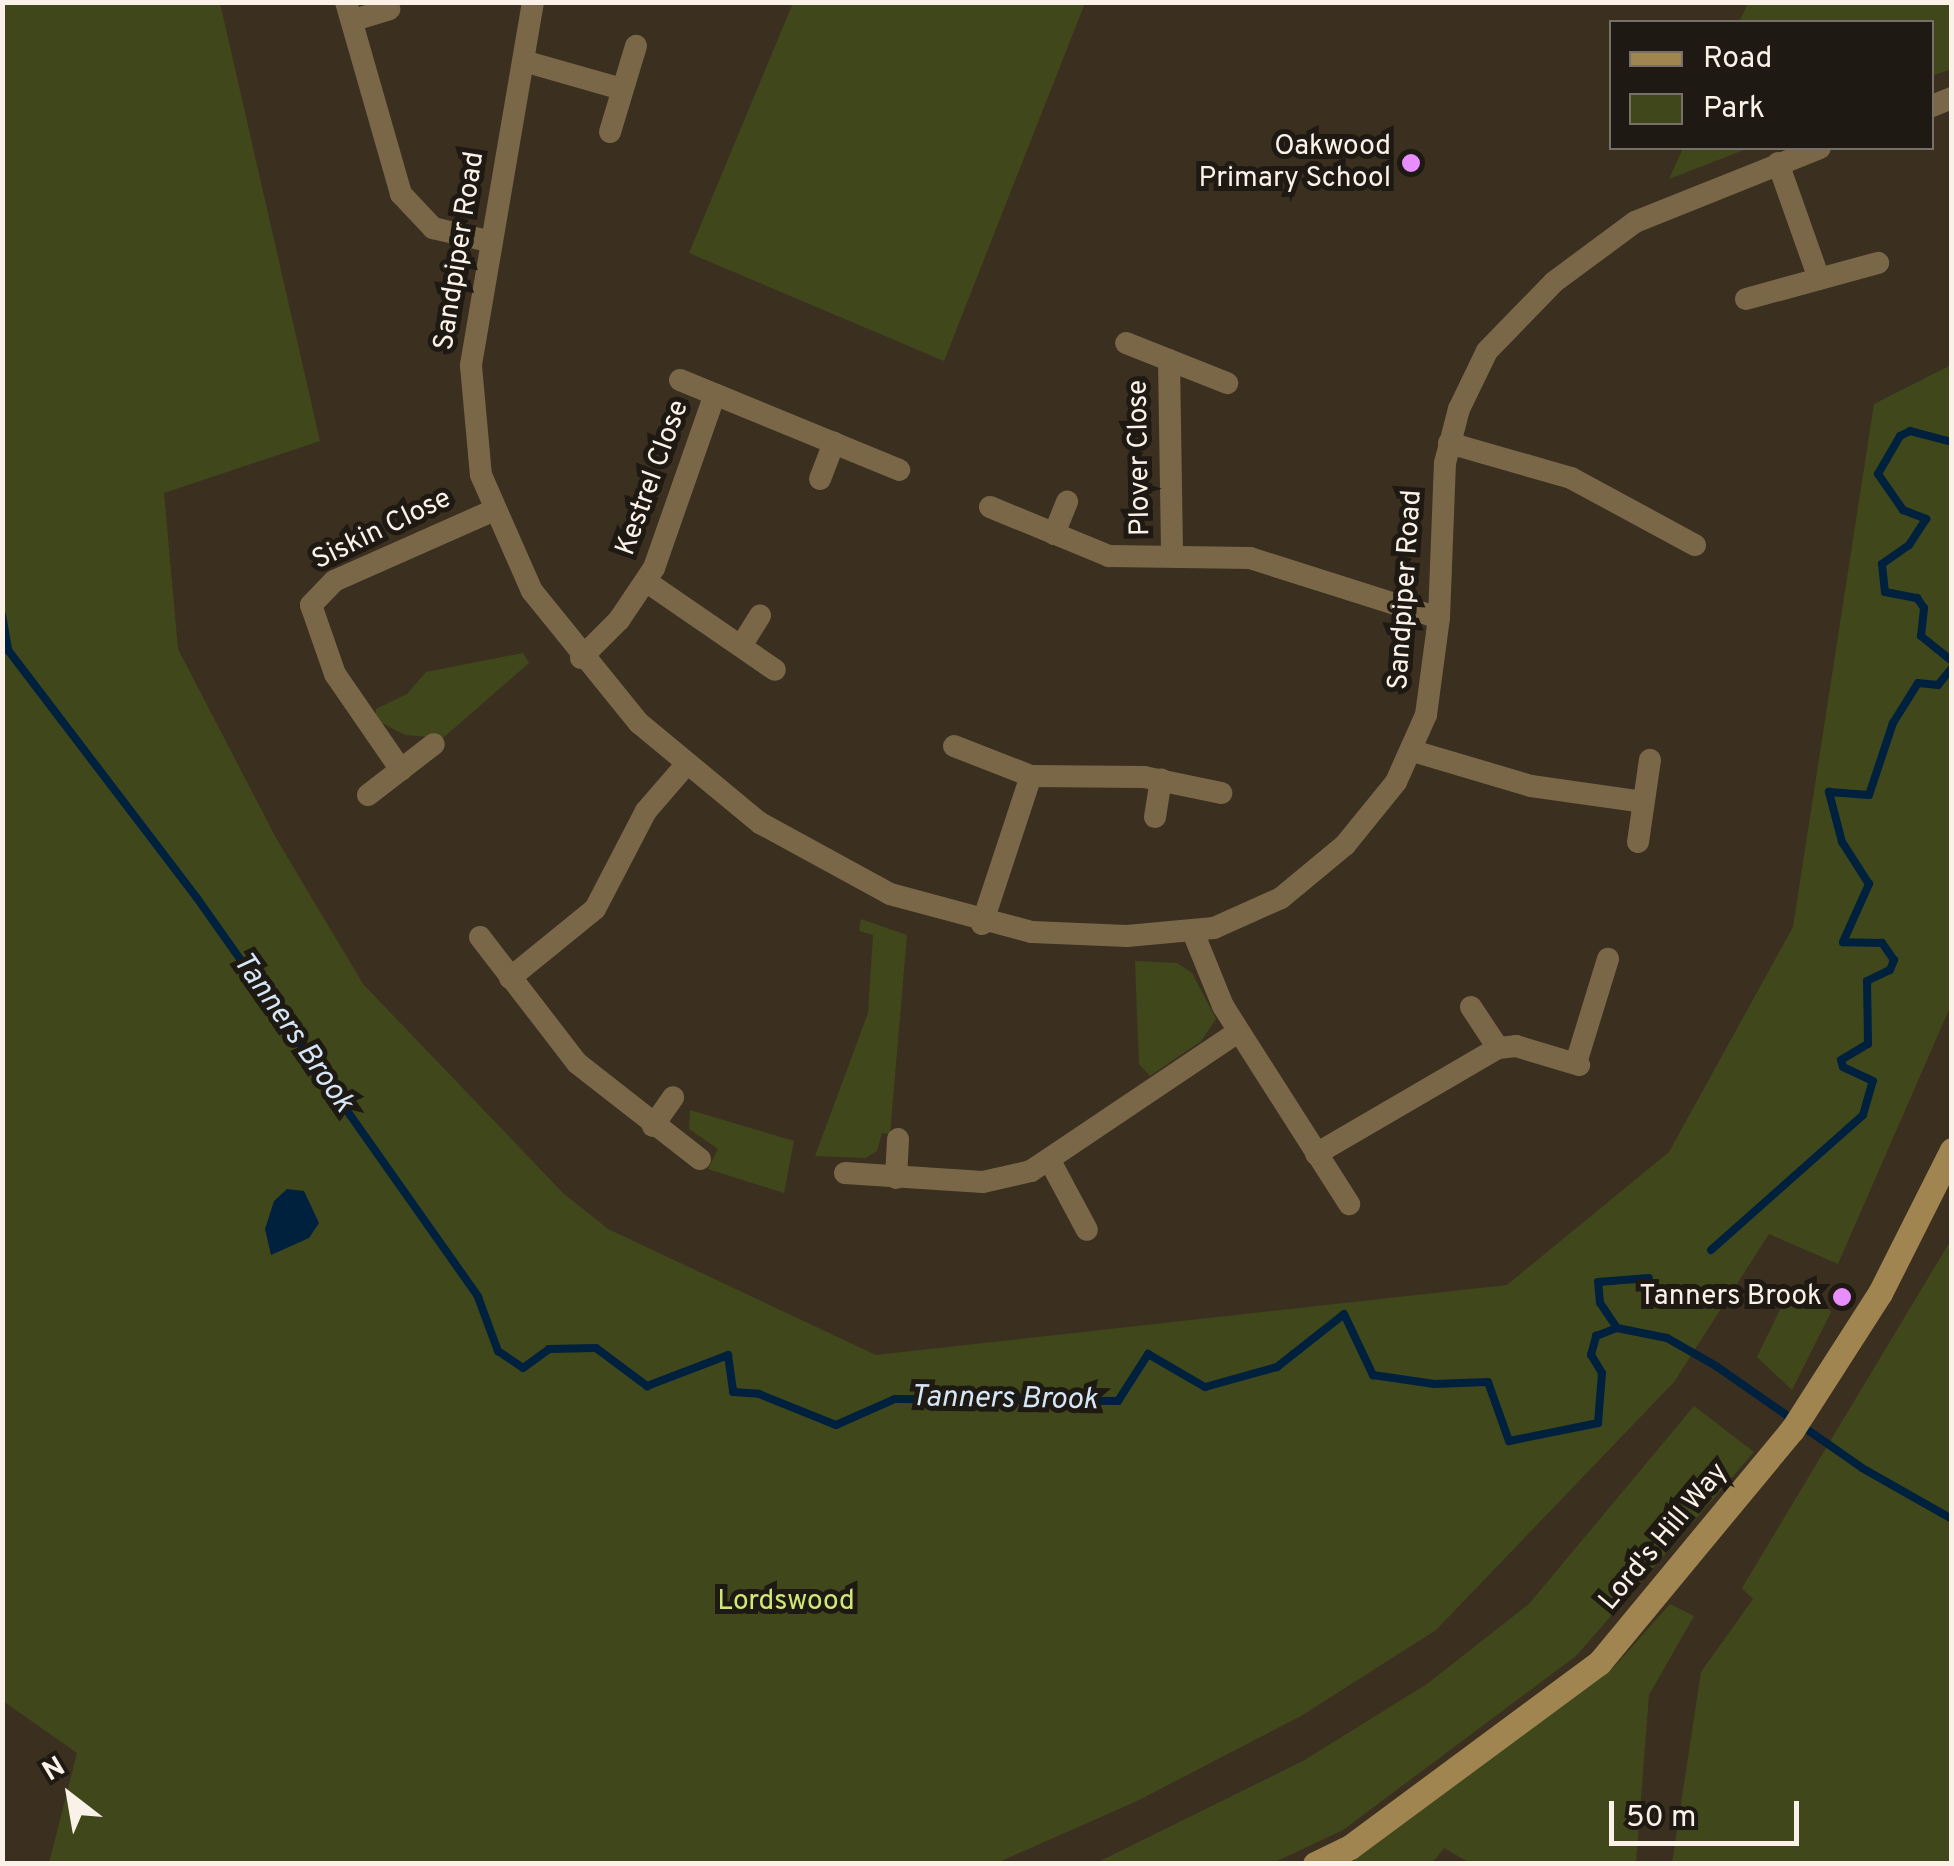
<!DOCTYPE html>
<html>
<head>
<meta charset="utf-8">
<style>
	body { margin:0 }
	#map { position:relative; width:1954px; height:1866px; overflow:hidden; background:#3b2f20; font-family:Overpass,sans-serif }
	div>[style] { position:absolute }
	.green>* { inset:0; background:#40481b }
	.water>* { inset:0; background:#00213e }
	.stream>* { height:8px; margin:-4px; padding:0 4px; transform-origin:4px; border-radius:4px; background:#00213e }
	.street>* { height:22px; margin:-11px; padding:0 11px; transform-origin:11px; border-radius:11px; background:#796748 }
	.secondary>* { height:25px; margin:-12.5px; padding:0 12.5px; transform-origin:12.5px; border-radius:12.5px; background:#a18551 }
	.dots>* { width:28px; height:28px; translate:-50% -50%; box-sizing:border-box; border:5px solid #1e1912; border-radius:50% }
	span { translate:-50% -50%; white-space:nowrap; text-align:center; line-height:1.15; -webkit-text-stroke:10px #1e1912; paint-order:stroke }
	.poi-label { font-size:28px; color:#faf2e8 }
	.right { translate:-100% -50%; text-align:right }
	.street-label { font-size:28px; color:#faf2e8 }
	.park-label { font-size:28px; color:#d1e875 }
	.water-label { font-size:30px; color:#d5e6f7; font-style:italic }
	.frame { position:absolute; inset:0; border:5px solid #faf2e8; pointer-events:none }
	.legend { position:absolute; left:1609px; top:20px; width:325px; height:130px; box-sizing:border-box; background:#1e1912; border:2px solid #767068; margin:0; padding:12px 18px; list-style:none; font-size:30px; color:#faf2e8 }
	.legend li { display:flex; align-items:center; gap:20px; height:50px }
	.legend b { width:50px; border:2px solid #767068 }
	.north { position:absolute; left:20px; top:1746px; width:100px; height:100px; -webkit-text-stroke:8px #1e1912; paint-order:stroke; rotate:329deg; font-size:28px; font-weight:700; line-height:40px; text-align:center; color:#faf2e8 }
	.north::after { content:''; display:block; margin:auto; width:35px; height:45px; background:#faf2e8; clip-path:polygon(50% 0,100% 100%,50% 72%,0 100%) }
	.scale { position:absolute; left:1609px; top:1801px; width:190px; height:45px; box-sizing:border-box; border:5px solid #faf2e8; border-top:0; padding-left:12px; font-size:30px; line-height:35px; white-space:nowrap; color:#faf2e8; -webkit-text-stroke:8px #1e1912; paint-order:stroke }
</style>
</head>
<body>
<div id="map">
	<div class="green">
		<div style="clip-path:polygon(3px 3px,220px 3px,320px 441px,164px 493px,178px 649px,276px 838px,363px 984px,563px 1193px,608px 1229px,876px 1355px,1507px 1285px,1669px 1152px,1793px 927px,1874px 404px,1951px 365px,1951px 1005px,1838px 1264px,1769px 1234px,1674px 1382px,1436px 1630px,1301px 1716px,1137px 1801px,1001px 1861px,49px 1863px,77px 1753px,3px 1701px)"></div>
		<div style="clip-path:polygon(793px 3px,1085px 3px,944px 361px,689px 253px)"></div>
		<div style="clip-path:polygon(1748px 3px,1951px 3px,1951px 69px,1932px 76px,1932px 22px,1739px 22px)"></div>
		<div style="clip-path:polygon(1683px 148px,1749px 148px,1669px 179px)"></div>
		<div style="clip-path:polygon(523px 653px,529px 663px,443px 738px,405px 735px,376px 720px,376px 709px,407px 694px,426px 672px)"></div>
		<div style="clip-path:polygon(861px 919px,907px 935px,890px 1134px,882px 1133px,877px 1151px,866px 1158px,815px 1156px,868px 1013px,873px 935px,859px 931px)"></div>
		<div style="clip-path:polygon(1135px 961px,1177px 963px,1192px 973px,1216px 1019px,1201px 1041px,1150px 1076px,1139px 1064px)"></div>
		<div style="clip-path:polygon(690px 1110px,794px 1141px,784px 1193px,708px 1169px,718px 1149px,689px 1129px)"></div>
		<div style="clip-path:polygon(1951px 1240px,1951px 1863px,1672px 1863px,1701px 1672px,1753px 1599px,1742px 1588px)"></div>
		<div style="clip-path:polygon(1807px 1283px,1831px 1312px,1792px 1390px,1757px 1357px,1787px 1295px)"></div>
		<div style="clip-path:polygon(1694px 1406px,1754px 1452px,1576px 1656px,1343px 1830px,1273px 1863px,1096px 1863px,1303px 1761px,1427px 1684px,1529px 1604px)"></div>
		<div style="clip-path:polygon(1670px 1604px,1694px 1616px,1649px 1695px,1636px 1863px,1470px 1863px,1444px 1848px,1432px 1863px,1349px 1864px,1613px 1668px)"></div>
	</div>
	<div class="water">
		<div style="clip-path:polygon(287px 1189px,304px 1191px,319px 1223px,309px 1238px,271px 1255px,265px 1229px,274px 1201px)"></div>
	</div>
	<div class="stream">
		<div style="left:1952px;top:442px;width:43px;rotate:-165.3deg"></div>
		<div style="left:1910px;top:431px;width:11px;rotate:153deg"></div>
		<div style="left:1900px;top:436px;width:44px;rotate:120.1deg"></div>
		<div style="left:1878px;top:474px;width:44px;rotate:55.2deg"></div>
		<div style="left:1903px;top:510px;width:25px;rotate:21deg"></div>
		<div style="left:1926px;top:519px;width:31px;rotate:123deg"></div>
		<div style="left:1909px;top:545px;width:33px;rotate:145deg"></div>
		<div style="left:1882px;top:564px;width:28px;rotate:84deg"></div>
		<div style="left:1885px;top:592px;width:33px;rotate:11deg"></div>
		<div style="left:1917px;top:598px;width:12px;rotate:55deg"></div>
		<div style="left:1924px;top:608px;width:28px;rotate:96deg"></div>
		<div style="left:1921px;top:636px;width:40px;rotate:39deg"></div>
		<div style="left:2px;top:615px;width:36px;rotate:80deg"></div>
		<div style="left:8px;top:650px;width:312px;rotate:52.7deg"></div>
		<div style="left:197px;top:898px;width:488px;rotate:54.8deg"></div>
		<div style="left:478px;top:1297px;width:58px;rotate:69.7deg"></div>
		<div style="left:498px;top:1351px;width:30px;rotate:34deg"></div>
		<div style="left:523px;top:1368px;width:32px;rotate:-36deg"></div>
		<div style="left:549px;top:1349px;width:47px;rotate:-1.2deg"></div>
		<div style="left:596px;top:1348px;width:64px;rotate:36.7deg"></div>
		<div style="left:647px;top:1386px;width:87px;rotate:-20.9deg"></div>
		<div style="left:728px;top:1355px;width:37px;rotate:82deg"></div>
		<div style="left:733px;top:1392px;width:26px;rotate:4deg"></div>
		<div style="left:759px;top:1394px;width:83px;rotate:21.9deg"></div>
		<div style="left:836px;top:1425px;width:64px;rotate:-23.8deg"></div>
		<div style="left:895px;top:1399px;width:223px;rotate:0.5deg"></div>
		<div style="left:1118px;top:1401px;width:56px;rotate:-57.4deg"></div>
		<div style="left:1148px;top:1354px;width:66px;rotate:30.1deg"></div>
		<div style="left:1205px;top:1387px;width:75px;rotate:-15.5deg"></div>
		<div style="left:1277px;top:1367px;width:85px;rotate:-38.3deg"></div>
		<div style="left:1344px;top:1314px;width:68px;rotate:64.6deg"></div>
		<div style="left:1373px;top:1375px;width:62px;rotate:8.4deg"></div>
		<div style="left:1434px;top:1384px;width:54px;rotate:-2.1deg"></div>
		<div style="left:1488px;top:1382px;width:63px;rotate:70.4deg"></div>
		<div style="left:1509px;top:1441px;width:91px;rotate:-11.4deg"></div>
		<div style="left:1598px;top:1423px;width:50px;rotate:-85.4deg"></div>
		<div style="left:1602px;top:1373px;width:21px;rotate:-121deg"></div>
		<div style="left:1591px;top:1355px;width:20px;rotate:-75deg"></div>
		<div style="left:1596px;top:1336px;width:22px;rotate:-21deg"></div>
		<div style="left:1617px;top:1328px;width:51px;rotate:11.3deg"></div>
		<div style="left:1667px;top:1338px;width:56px;rotate:29.7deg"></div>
		<div style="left:1716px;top:1366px;width:178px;rotate:34.9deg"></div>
		<div style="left:1862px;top:1468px;width:103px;rotate:29.5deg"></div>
		<div style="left:1711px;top:1250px;width:203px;rotate:-41.6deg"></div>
		<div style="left:1863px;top:1115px;width:35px;rotate:-74deg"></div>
		<div style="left:1873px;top:1081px;width:33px;rotate:-155deg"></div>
		<div style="left:1843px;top:1067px;width:7px;rotate:-106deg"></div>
		<div style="left:1841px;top:1060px;width:31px;rotate:-31deg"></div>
		<div style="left:1868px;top:1044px;width:63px;rotate:-90.9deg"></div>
		<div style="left:1867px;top:981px;width:25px;rotate:-26deg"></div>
		<div style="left:1890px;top:970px;width:11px;rotate:-68deg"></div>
		<div style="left:1894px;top:960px;width:21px;rotate:-125deg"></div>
		<div style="left:1882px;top:943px;width:39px;rotate:-179deg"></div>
		<div style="left:1843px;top:942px;width:64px;rotate:-65.9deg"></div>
		<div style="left:1869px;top:884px;width:50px;rotate:-122.7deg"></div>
		<div style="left:1842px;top:842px;width:52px;rotate:-104.6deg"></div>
		<div style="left:1829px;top:792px;width:40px;rotate:4.3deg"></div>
		<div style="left:1869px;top:795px;width:76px;rotate:-71.6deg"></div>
		<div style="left:1893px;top:723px;width:47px;rotate:-58deg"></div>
		<div style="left:1918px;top:683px;width:20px;rotate:6deg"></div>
		<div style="left:1938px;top:685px;width:22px;rotate:-51deg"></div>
		<div style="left:1617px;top:1328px;width:30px;rotate:-124deg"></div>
		<div style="left:1600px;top:1303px;width:21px;rotate:-95deg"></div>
		<div style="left:1598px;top:1282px;width:51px;rotate:-4.5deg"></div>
	</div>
	<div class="street">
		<div style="left:346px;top:2px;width:200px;rotate:74deg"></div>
		<div style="left:401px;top:194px;width:47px;rotate:46.7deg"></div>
		<div style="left:433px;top:228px;width:57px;rotate:13.3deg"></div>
		<div style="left:533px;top:2px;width:369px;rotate:99.7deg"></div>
		<div style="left:471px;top:366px;width:109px;rotate:84.8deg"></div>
		<div style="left:481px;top:475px;width:127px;rotate:66.3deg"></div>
		<div style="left:532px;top:591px;width:170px;rotate:51deg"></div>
		<div style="left:639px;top:723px;width:157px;rotate:39.6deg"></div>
		<div style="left:760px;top:823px;width:148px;rotate:28.6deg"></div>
		<div style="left:890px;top:894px;width:147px;rotate:15deg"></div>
		<div style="left:1032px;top:932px;width:95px;rotate:2.4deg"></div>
		<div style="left:1127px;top:936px;width:87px;rotate:-5.3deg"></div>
		<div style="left:1214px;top:928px;width:73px;rotate:-24.1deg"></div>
		<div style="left:1281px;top:898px;width:83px;rotate:-39.6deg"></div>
		<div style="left:1345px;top:845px;width:81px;rotate:-51deg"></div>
		<div style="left:1396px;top:782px;width:73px;rotate:-65.9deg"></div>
		<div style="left:1426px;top:715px;width:98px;rotate:-82.4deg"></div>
		<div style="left:1439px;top:618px;width:155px;rotate:-87.8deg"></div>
		<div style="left:1445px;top:463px;width:56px;rotate:-75.5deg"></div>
		<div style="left:1459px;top:409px;width:64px;rotate:-64.2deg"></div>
		<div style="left:1487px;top:351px;width:96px;rotate:-45.8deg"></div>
		<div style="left:1554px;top:282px;width:101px;rotate:-36.5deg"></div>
		<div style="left:1635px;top:222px;width:199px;rotate:-21.8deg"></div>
		<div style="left:354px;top:20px;width:37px;rotate:-17deg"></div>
		<div style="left:527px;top:62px;width:99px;rotate:15.9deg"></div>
		<div style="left:1932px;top:106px;width:22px;rotate:-22deg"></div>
		<div style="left:610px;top:132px;width:90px;rotate:-73.2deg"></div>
		<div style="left:1778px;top:163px;width:123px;rotate:70.5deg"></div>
		<div style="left:1746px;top:299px;width:137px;rotate:-15.3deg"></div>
		<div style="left:1126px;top:343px;width:109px;rotate:21.6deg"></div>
		<div style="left:1169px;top:360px;width:196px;rotate:89.1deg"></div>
		<div style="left:680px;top:380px;width:237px;rotate:22.3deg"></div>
		<div style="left:1449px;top:443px;width:127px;rotate:16deg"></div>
		<div style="left:1571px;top:478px;width:141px;rotate:28.4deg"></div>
		<div style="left:820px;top:479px;width:39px;rotate:-69deg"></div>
		<div style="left:990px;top:507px;width:129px;rotate:22.4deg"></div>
		<div style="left:1109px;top:556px;width:141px;rotate:0.8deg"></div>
		<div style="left:1250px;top:558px;width:198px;rotate:17.6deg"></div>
		<div style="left:1054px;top:534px;width:35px;rotate:-68deg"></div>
		<div style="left:647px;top:582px;width:155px;rotate:34.5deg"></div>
		<div style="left:741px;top:646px;width:36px;rotate:-58deg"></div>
		<div style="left:581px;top:658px;width:54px;rotate:-45deg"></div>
		<div style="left:619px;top:620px;width:63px;rotate:-56.1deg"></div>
		<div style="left:654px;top:568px;width:184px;rotate:-70.7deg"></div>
		<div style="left:954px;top:746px;width:83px;rotate:21.3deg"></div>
		<div style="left:1031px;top:776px;width:113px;rotate:0.5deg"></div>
		<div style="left:1144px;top:777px;width:79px;rotate:11.7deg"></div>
		<div style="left:1413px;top:751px;width:123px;rotate:16.5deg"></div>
		<div style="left:1531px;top:786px;width:113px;rotate:8.1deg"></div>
		<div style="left:401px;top:770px;width:116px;rotate:-124.5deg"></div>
		<div style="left:335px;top:674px;width:73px;rotate:-109.2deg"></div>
		<div style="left:311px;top:605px;width:33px;rotate:-46deg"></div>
		<div style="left:334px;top:581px;width:175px;rotate:-23.9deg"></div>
		<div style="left:368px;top:795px;width:83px;rotate:-37.7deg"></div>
		<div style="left:1155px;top:817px;width:38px;rotate:-81deg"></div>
		<div style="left:1638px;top:842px;width:83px;rotate:-81.7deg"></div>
		<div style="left:982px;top:924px;width:156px;rotate:-71.7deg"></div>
		<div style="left:1193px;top:932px;width:80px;rotate:67.9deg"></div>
		<div style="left:1223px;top:1006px;width:235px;rotate:57.5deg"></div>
		<div style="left:480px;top:937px;width:159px;rotate:52.4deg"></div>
		<div style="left:577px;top:1063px;width:156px;rotate:38deg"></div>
		<div style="left:510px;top:978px;width:109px;rotate:-39.1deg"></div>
		<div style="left:595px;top:909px;width:110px;rotate:-62.5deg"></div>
		<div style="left:646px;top:811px;width:60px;rotate:-49.1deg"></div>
		<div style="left:1471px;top:1007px;width:49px;rotate:56.6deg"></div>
		<div style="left:1576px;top:1063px;width:109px;rotate:-72.9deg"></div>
		<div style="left:653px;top:1126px;width:35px;rotate:-55deg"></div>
		<div style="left:1316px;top:1154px;width:211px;rotate:-30.2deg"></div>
		<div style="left:1498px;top:1048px;width:18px;rotate:-6deg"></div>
		<div style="left:1516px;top:1046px;width:66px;rotate:16.8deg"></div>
		<div style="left:1050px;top:1161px;width:78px;rotate:61.8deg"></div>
		<div style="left:845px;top:1173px;width:138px;rotate:3.7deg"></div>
		<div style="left:983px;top:1182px;width:49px;rotate:-12.9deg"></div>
		<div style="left:1031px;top:1171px;width:249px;rotate:-33.9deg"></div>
		<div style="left:896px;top:1178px;width:39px;rotate:-87deg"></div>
	</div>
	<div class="secondary">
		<div style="left:1315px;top:1864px;width:39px;rotate:-26deg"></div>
		<div style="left:1350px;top:1847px;width:310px;rotate:-36.5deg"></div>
		<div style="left:1599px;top:1663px;width:303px;rotate:-50.4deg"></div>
		<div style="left:1792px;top:1430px;width:163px;rotate:-57.3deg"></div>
		<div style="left:1880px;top:1293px;width:160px;rotate:-63.3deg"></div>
	</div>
	<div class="dots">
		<div style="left:1411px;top:163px;background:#e88eff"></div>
		<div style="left:1842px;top:1297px;background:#e88eff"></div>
	</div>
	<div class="poi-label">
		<span class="right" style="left:1391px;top:163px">Oakwood<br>Primary School</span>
		<span class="right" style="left:1822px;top:1297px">Tanners Brook</span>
	</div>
	<div class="street-label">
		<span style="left:460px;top:251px;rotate:-81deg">Sandpiper Road</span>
		<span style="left:1140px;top:458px;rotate:-91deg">Plover Close</span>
		<span style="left:653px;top:478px;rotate:-70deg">Kestrel Close</span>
		<span style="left:382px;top:530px;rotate:-26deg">Siskin Close</span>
		<span style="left:1406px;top:590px;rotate:-86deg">Sandpiper Road</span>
		<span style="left:1664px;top:1537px;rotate:-50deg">Lord's Hill Way</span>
	</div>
	<div class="park-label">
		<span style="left:786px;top:1602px">Lordswood</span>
	</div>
	<div class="water-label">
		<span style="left:292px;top:1033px;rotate:55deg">Tanners Brook</span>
		<span style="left:1004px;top:1400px;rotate:1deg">Tanners Brook</span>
	</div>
	<div class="frame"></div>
	<ul class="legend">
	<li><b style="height:12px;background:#a18551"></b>Road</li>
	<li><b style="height:28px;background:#40481b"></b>Park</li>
	</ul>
	<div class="north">N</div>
	<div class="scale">50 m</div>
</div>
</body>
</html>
